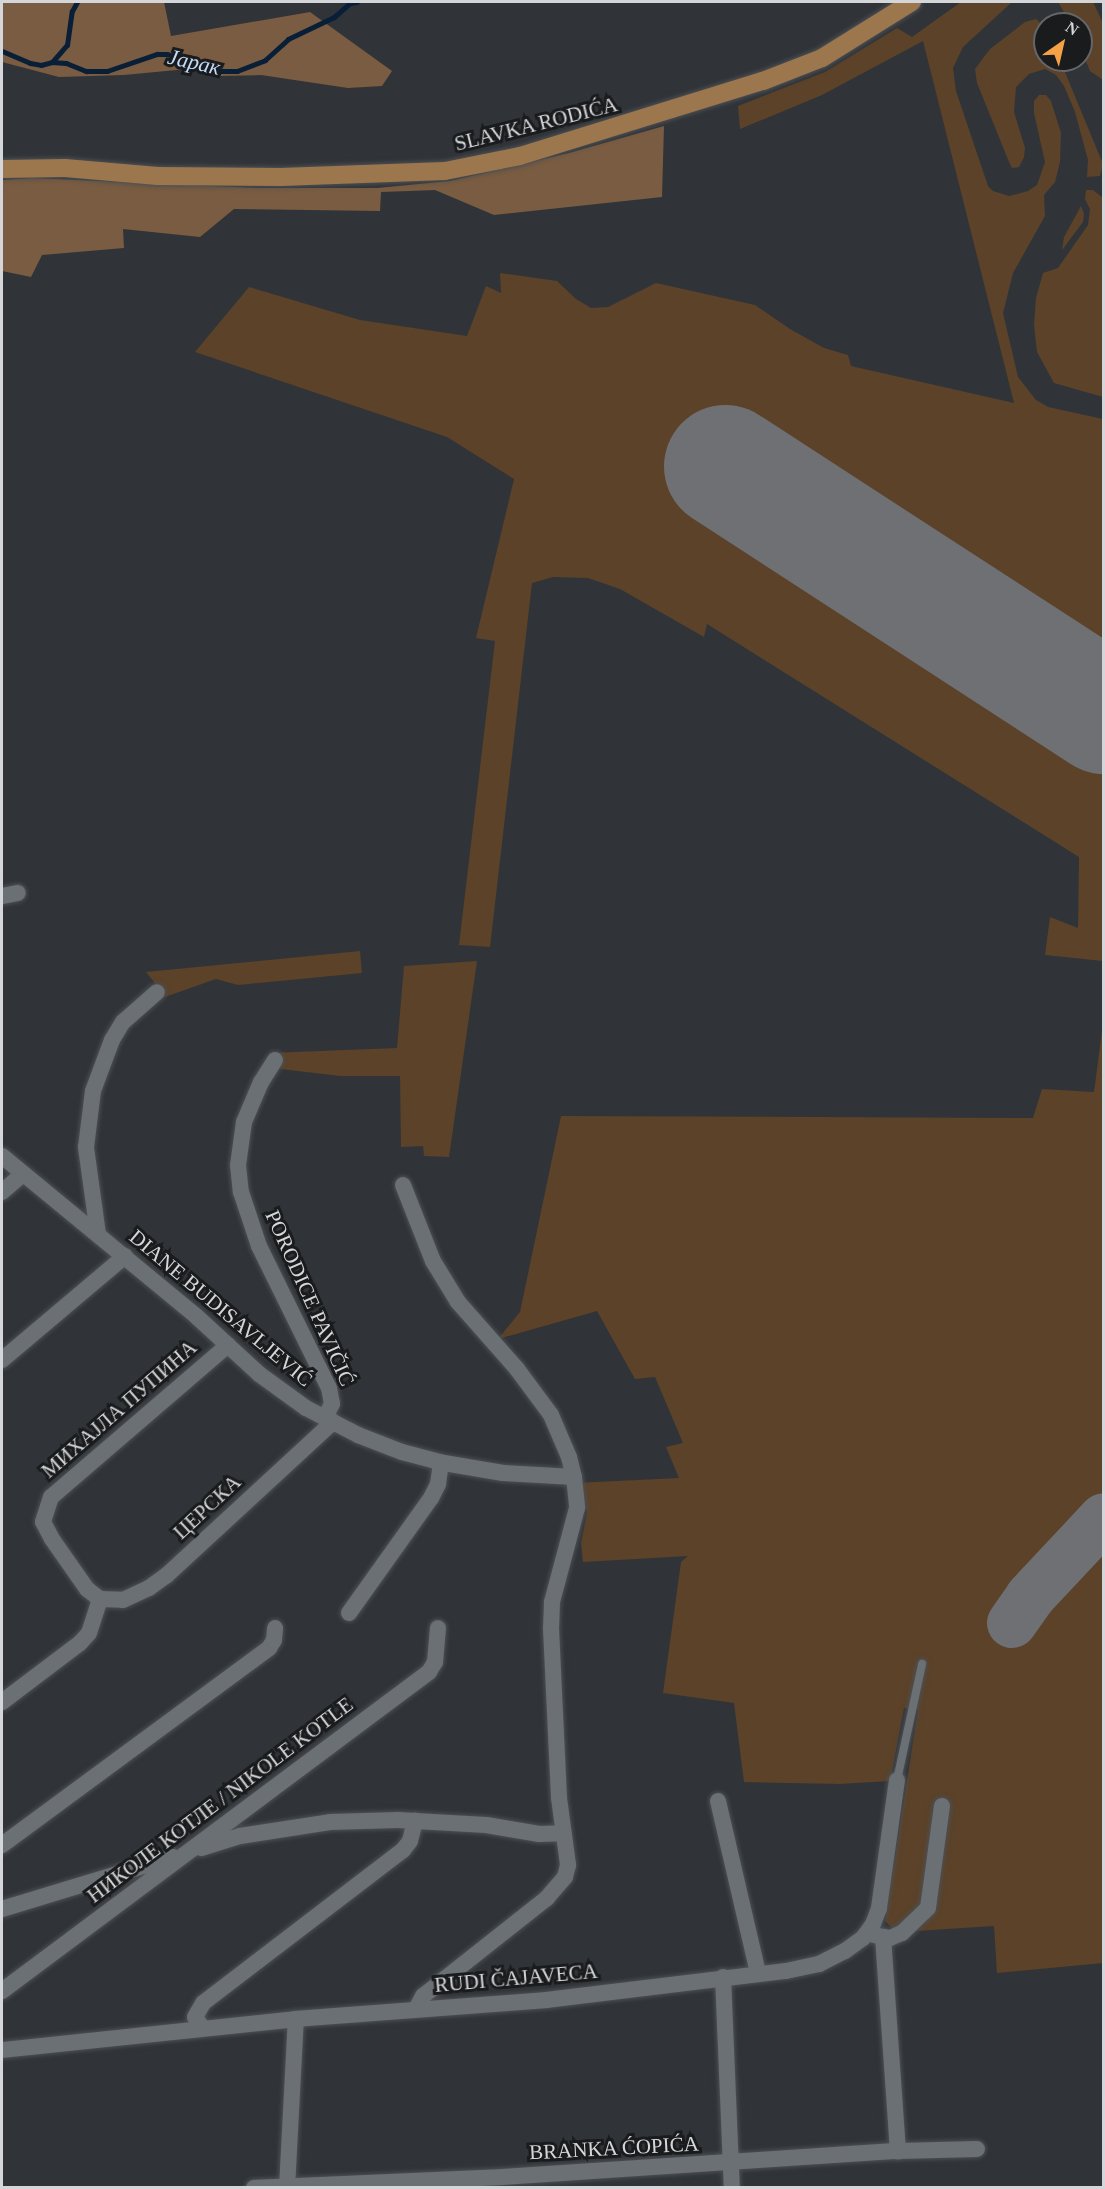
<!DOCTYPE html>
<html>
<head>
<meta charset="utf-8">
<style>
	body { margin:0 }
	#map { position:relative; width:1105px; height:2189px; overflow:hidden; background:#303438; font-family:Georgia,serif }
	div>[style] { position:absolute }
	.green>* { inset:0; background:#5b4229 }
	.forest>* { inset:0; background:#795c41 }
	.stream>* { height:5px; margin:-2.5px; padding:0 2.5px; transform-origin:2.5px; border-radius:2.5px; background:#081f37 }
	.taxiway>* { height:50px; margin:-25px; padding:0 25px; transform-origin:25px; border-radius:25px; background:#6e7074 }
	.runway>* { height:123px; margin:-61.5px; padding:0 61.5px; transform-origin:61.5px; border-radius:61.5px; background:#6e7074 }
	.roads { filter:drop-shadow(0 0 2px #4d4f53) drop-shadow(0 0 2px #4d4f53) }
	.lane>* { height:8px; margin:-4px; padding:0 4px; transform-origin:4px; border-radius:4px; background:#6b7075 }
	.street>* { height:16px; margin:-8px; padding:0 8px; transform-origin:8px; border-radius:8px; background:#6b7075 }
	.primary>* { height:18px; margin:-9px; padding:0 9px; transform-origin:9px; border-radius:9px; background:#9c774d }
	span { translate:-50% -50%; white-space:nowrap; text-align:center; line-height:1.15; -webkit-text-stroke:6px #191b1d; paint-order:stroke }
	.street-label { font-size:21px; color:#d4d6d9 }
	.water-label { font-size:22px; color:#c2dcfb; font-style:italic }
	.frame { position:absolute; inset:0; border:3px solid #d4d6d9; pointer-events:none }
	.north { position:absolute; left:1033px; top:12px; width:60px; height:60px; box-sizing:border-box; background:#191b1d; border:2px solid #646668; border-radius:50%; rotate:34deg; font-size:16px; font-weight:700; line-height:24px; text-align:center; color:#d4d6d9 }
	.north::after { content:''; display:block; margin:auto; width:21px; height:27px; background:#f5a246; clip-path:polygon(50% 0,100% 100%,50% 72%,0 100%) }
</style>
</head>
<body>
<div id="map">
	<div class="green">
		<div style="clip-path:polygon(961px 2px,1012px 2px,963px 47px,953px 68px,956px 91px,988px 186px,993px 191px,1009px 196px,1028px 191px,1037px 185px,1045px 162px,1034px 113px,1034px 101px,1039px 95px,1046px 95px,1051px 101px,1061px 133px,1060px 162px,1055px 182px,1044px 195px,1045px 216px,1013px 273px,1003px 313px,1018px 377px,1036px 400px,1048px 407px,1103px 419px,1103px 961px,1045px 955px,1050px 917px,1078px 928px,1079px 857px,707px 624px,704px 637px,620px 589px,588px 578px,553px 577px,532px 583px,490px 947px,459px 945px,495px 641px,476px 638px,514px 479px,447px 437px,195px 352px,249px 287px,360px 320px,467px 336px,486px 286px,501px 293px,500px 273px,557px 281px,576px 299px,591px 308px,608px 307px,656px 283px,755px 305px,790px 329px,824px 348px,848px 355px,851px 366px,1014px 403px,923px 41px,822px 95px,740px 129px,738px 106px,825px 72px,897px 28px,912px 37px)"></div>
		<div style="clip-path:polygon(1058px 2px,1093px 2px,1103px 23px,1103px 80px,1090px 71px,1081px 49px,1081px 24px,1071px 24px)"></div>
		<div style="clip-path:polygon(1036px 19px,1045px 27px,1045px 60px,1060px 60px,1103px 164px,1100px 176px,1087px 177px,1088px 160px,1075px 112px,1064px 86px,1056px 75px,1045px 69px,1029px 74px,1016px 87px,1014px 112px,1025px 148px,1024px 157px,1019px 167px,1012px 168px,1009px 162px,977px 83px,975px 69px,990px 49px,1025px 22px)"></div>
		<div style="clip-path:polygon(1086px 190px,1093px 190px,1103px 198px,1103px 397px,1054px 383px,1037px 352px,1034px 325px,1036px 298px,1043px 273px,1058px 268px,1088px 225px,1090px 209px,1085px 199px)"></div>
		<div style="clip-path:polygon(1081px 206px,1084px 214px,1083px 222px,1062px 250px,1064px 237px)"></div>
		<div style="clip-path:polygon(360px 951px,362px 973px,238px 985px,216px 979px,162px 998px,158px 987px,146px 972px)"></div>
		<div style="clip-path:polygon(477px 961px,449px 1157px,424px 1156px,423px 1146px,401px 1147px,400px 1076px,340px 1076px,281px 1069px,270px 1058px,269px 1053px,397px 1048px,404px 966px)"></div>
		<div style="clip-path:polygon(1103px 1023px,1103px 1963px,997px 1973px,994px 1926px,916px 1931px,893px 1929px,885px 1921px,918px 1710px,904px 1708px,890px 1781px,839px 1784px,744px 1782px,734px 1703px,663px 1693px,681px 1562px,688px 1556px,583px 1562px,581px 1543px,587px 1513px,584px 1498px,575px 1483px,679px 1478px,666px 1447px,683px 1443px,655px 1377px,635px 1379px,597px 1311px,498px 1339px,520px 1312px,561px 1116px,1033px 1118px,1042px 1089px,1094px 1092px)"></div>
	</div>
	<div class="forest">
		<div style="clip-path:polygon(2px 2px,164px 2px,171px 36px,310px 12px,392px 71px,382px 86px,348px 88px,261px 75px,221px 76px,187px 69px,124px 75px,59px 77px,2px 62px)"></div>
		<div style="clip-path:polygon(664px 126px,662px 197px,494px 215px,435px 190px,381px 192px,380px 211px,234px 209px,200px 237px,123px 229px,124px 248px,42px 255px,31px 277px,2px 271px,2px 180px,33px 178px,258px 188px,377px 188px,450px 181px,569px 153px)"></div>
	</div>
	<div class="stream">
		<div style="left:2px;top:51px;width:30px;rotate:23deg"></div>
		<div style="left:30px;top:63px;width:11px;rotate:10deg"></div>
		<div style="left:41px;top:65px;width:11px;rotate:-15deg"></div>
		<div style="left:52px;top:62px;width:23px;rotate:-49deg"></div>
		<div style="left:67px;top:45px;width:34px;rotate:-82deg"></div>
		<div style="left:72px;top:11px;width:10px;rotate:-61deg"></div>
		<div style="left:52px;top:62px;width:14px;rotate:4deg"></div>
		<div style="left:66px;top:63px;width:22px;rotate:22deg"></div>
		<div style="left:86px;top:71px;width:21px"></div>
		<div style="left:107px;top:71px;width:53px;rotate:-18.8deg"></div>
		<div style="left:157px;top:54px;width:10px"></div>
		<div style="left:167px;top:54px;width:51px;rotate:19.5deg"></div>
		<div style="left:215px;top:71px;width:22px"></div>
		<div style="left:237px;top:71px;width:30px;rotate:-21deg"></div>
		<div style="left:265px;top:60px;width:31px;rotate:-42deg"></div>
		<div style="left:288px;top:39px;width:51px;rotate:-25.6deg"></div>
		<div style="left:334px;top:17px;width:21px;rotate:-41deg"></div>
		<div style="left:350px;top:3px;width:7px;rotate:-8deg"></div>
	</div>
	<div class="taxiway">
		<div style="left:1012px;top:1623px;width:32px;rotate:-55deg"></div>
		<div style="left:1030px;top:1597px;width:108px;rotate:-46.9deg"></div>
	</div>
	<div class="runway">
		<div style="left:725px;top:466px;width:452px;rotate:33deg"></div>
	</div>
	<div class="roads">
		<div class="lane">
			<div style="left:897px;top:1780px;width:119px;rotate:-77.8deg"></div>
		</div>
		<div class="street">
			<div style="left:2px;top:896px;width:16px;rotate:-11deg"></div>
			<div style="left:275px;top:1060px;width:26px;rotate:122deg"></div>
			<div style="left:261px;top:1082px;width:43px;rotate:113deg"></div>
			<div style="left:244px;top:1122px;width:43px;rotate:97.9deg"></div>
			<div style="left:238px;top:1165px;width:27px;rotate:84deg"></div>
			<div style="left:241px;top:1192px;width:57px;rotate:71.6deg"></div>
			<div style="left:259px;top:1246px;width:158px;rotate:63.8deg"></div>
			<div style="left:329px;top:1388px;width:16px;rotate:79deg"></div>
			<div style="left:332px;top:1404px;width:15px;rotate:118deg"></div>
			<div style="left:2px;top:1156px;width:251px;rotate:39.5deg"></div>
			<div style="left:196px;top:1316px;width:86px;rotate:42.6deg"></div>
			<div style="left:259px;top:1374px;width:58px;rotate:35.9deg"></div>
			<div style="left:306px;top:1408px;width:59px;rotate:27.4deg"></div>
			<div style="left:358px;top:1435px;width:47px;rotate:21.1deg"></div>
			<div style="left:402px;top:1452px;width:43px;rotate:14.7deg"></div>
			<div style="left:444px;top:1463px;width:60px;rotate:9.6deg"></div>
			<div style="left:503px;top:1473px;width:71px;rotate:3.2deg"></div>
			<div style="left:403px;top:1185px;width:82px;rotate:68.5deg"></div>
			<div style="left:433px;top:1261px;width:48px;rotate:58.6deg"></div>
			<div style="left:458px;top:1302px;width:89px;rotate:48.6deg"></div>
			<div style="left:517px;top:1369px;width:57px;rotate:53.5deg"></div>
			<div style="left:551px;top:1415px;width:46px;rotate:66.8deg"></div>
			<div style="left:569px;top:1457px;width:21px;rotate:76deg"></div>
			<div style="left:574px;top:1477px;width:31px;rotate:84deg"></div>
			<div style="left:577px;top:1508px;width:97px;rotate:104.9deg"></div>
			<div style="left:552px;top:1602px;width:26px;rotate:92deg"></div>
			<div style="left:551px;top:1628px;width:170px;rotate:87.3deg"></div>
			<div style="left:559px;top:1798px;width:68px;rotate:82.3deg"></div>
			<div style="left:568px;top:1865px;width:12px;rotate:104deg"></div>
			<div style="left:565px;top:1877px;width:28px;rotate:131deg"></div>
			<div style="left:547px;top:1898px;width:158px;rotate:141.7deg"></div>
			<div style="left:423px;top:1996px;width:15px;rotate:118deg"></div>
			<div style="left:2px;top:1192px;width:28px;rotate:-41deg"></div>
			<div style="left:98px;top:1234px;width:88px;rotate:-97.9deg"></div>
			<div style="left:86px;top:1147px;width:56px;rotate:-82.9deg"></div>
			<div style="left:93px;top:1091px;width:54px;rotate:-69.6deg"></div>
			<div style="left:112px;top:1040px;width:21px;rotate:-59deg"></div>
			<div style="left:123px;top:1022px;width:45px;rotate:-41.4deg"></div>
			<div style="left:228px;top:1345px;width:233px;rotate:139.3deg"></div>
			<div style="left:51px;top:1497px;width:26px;rotate:108deg"></div>
			<div style="left:43px;top:1522px;width:19px;rotate:62deg"></div>
			<div style="left:52px;top:1539px;width:61px;rotate:55deg"></div>
			<div style="left:87px;top:1589px;width:16px;rotate:38deg"></div>
			<div style="left:100px;top:1599px;width:23px;rotate:2deg"></div>
			<div style="left:123px;top:1600px;width:29px;rotate:-25deg"></div>
			<div style="left:149px;top:1588px;width:22px;rotate:-36deg"></div>
			<div style="left:167px;top:1575px;width:226px;rotate:-42.7deg"></div>
			<div style="left:2px;top:1360px;width:161px;rotate:-40.2deg"></div>
			<div style="left:349px;top:1613px;width:141px;rotate:-54.5deg"></div>
			<div style="left:431px;top:1498px;width:16px;rotate:-63deg"></div>
			<div style="left:438px;top:1484px;width:22px;rotate:-82deg"></div>
			<div style="left:2px;top:1702px;width:98px;rotate:-37.1deg"></div>
			<div style="left:80px;top:1643px;width:13px;rotate:-48deg"></div>
			<div style="left:89px;top:1633px;width:36px;rotate:-72deg"></div>
			<div style="left:718px;top:1801px;width:177px;rotate:76.9deg"></div>
			<div style="left:2px;top:1845px;width:332px;rotate:-36.4deg"></div>
			<div style="left:269px;top:1648px;width:9px;rotate:-58deg"></div>
			<div style="left:274px;top:1640px;width:12px;rotate:-85deg"></div>
			<div style="left:201px;top:1848px;width:41px;rotate:-17.1deg"></div>
			<div style="left:240px;top:1836px;width:91px;rotate:-8.8deg"></div>
			<div style="left:330px;top:1822px;width:68px;rotate:-1.7deg"></div>
			<div style="left:398px;top:1820px;width:88px;rotate:3.3deg"></div>
			<div style="left:486px;top:1825px;width:54px;rotate:9.6deg"></div>
			<div style="left:539px;top:1834px;width:23px;rotate:-2deg"></div>
			<div style="left:2px;top:1909px;width:179px;rotate:-16.9deg"></div>
			<div style="left:874px;top:1935px;width:16px;rotate:11deg"></div>
			<div style="left:890px;top:1938px;width:13px;rotate:-23deg"></div>
			<div style="left:902px;top:1933px;width:36px;rotate:-44deg"></div>
			<div style="left:928px;top:1908px;width:103px;rotate:-82.2deg"></div>
			<div style="left:883px;top:1937px;width:215px;rotate:86deg"></div>
			<div style="left:723px;top:1977px;width:211px;rotate:87.6deg"></div>
			<div style="left:2px;top:1991px;width:533px;rotate:-36.76deg"></div>
			<div style="left:429px;top:1672px;width:12px;rotate:-59deg"></div>
			<div style="left:435px;top:1662px;width:34px;rotate:-85deg"></div>
			<div style="left:202px;top:2027px;width:12px;rotate:-125deg"></div>
			<div style="left:195px;top:2017px;width:16px;rotate:-60deg"></div>
			<div style="left:203px;top:2003px;width:252px;rotate:-37.4deg"></div>
			<div style="left:403px;top:1850px;width:11px;rotate:-52deg"></div>
			<div style="left:410px;top:1841px;width:21px;rotate:-76deg"></div>
			<div style="left:2px;top:2050px;width:296px;rotate:-6deg"></div>
			<div style="left:296px;top:2019px;width:251px;rotate:-4.3deg"></div>
			<div style="left:546px;top:2000px;width:242px;rotate:-6.9deg"></div>
			<div style="left:786px;top:1971px;width:34px;rotate:-12deg"></div>
			<div style="left:819px;top:1964px;width:29px;rotate:-27deg"></div>
			<div style="left:845px;top:1951px;width:22px;rotate:-36deg"></div>
			<div style="left:863px;top:1938px;width:17px;rotate:-54deg"></div>
			<div style="left:873px;top:1924px;width:17px;rotate:-69deg"></div>
			<div style="left:879px;top:1908px;width:129px;rotate:-82deg"></div>
			<div style="left:254px;top:2188px;width:248px;rotate:-2.5deg"></div>
			<div style="left:502px;top:2177px;width:397px;rotate:-3.8deg"></div>
			<div style="left:898px;top:2151px;width:79px;rotate:-1.5deg"></div>
			<div style="left:287px;top:2188px;width:169px;rotate:-87deg"></div>
		</div>
		<div class="primary">
			<div style="left:2px;top:169px;width:63px;rotate:-0.9deg"></div>
			<div style="left:65px;top:168px;width:93px;rotate:4.9deg"></div>
			<div style="left:158px;top:176px;width:123px;rotate:0.5deg"></div>
			<div style="left:281px;top:177px;width:164px;rotate:-2.1deg"></div>
			<div style="left:445px;top:171px;width:76px;rotate:-11.3deg"></div>
			<div style="left:520px;top:156px;width:254px;rotate:-17.2deg"></div>
			<div style="left:763px;top:81px;width:63px;rotate:-21.3deg"></div>
			<div style="left:822px;top:58px;width:106px;rotate:-31.9deg"></div>
		</div>
	</div>
	<div class="street-label">
		<span style="left:536px;top:124px;rotate:-14deg">SLAVKA RODIĆA</span>
		<span style="left:310px;top:1298px;rotate:66deg">PORODICE PAVIČIĆ</span>
		<span style="left:221px;top:1308px;rotate:40deg">DIANE BUDISAVLJEVIĆ</span>
		<span style="left:119px;top:1409px;rotate:-41deg">МИХАЈЛА ПУПИНА</span>
		<span style="left:207px;top:1507px;rotate:-43deg">ЦЕРСКА</span>
		<span style="left:220px;top:1800px;rotate:-37deg">НИКОЛЕ КОТЛЕ / NIKOLE KOTLE</span>
		<span style="left:516px;top:1978px;rotate:-5deg">RUDI ČAJAVECA</span>
		<span style="left:614px;top:2148px;rotate:-3deg">BRANKA ĆOPIĆA</span>
	</div>
	<div class="water-label">
		<span style="left:194px;top:62px;rotate:13deg">Јарак</span>
	</div>
	<div class="frame"></div>
	<div class="north">N</div>
</div>
</body>
</html>
